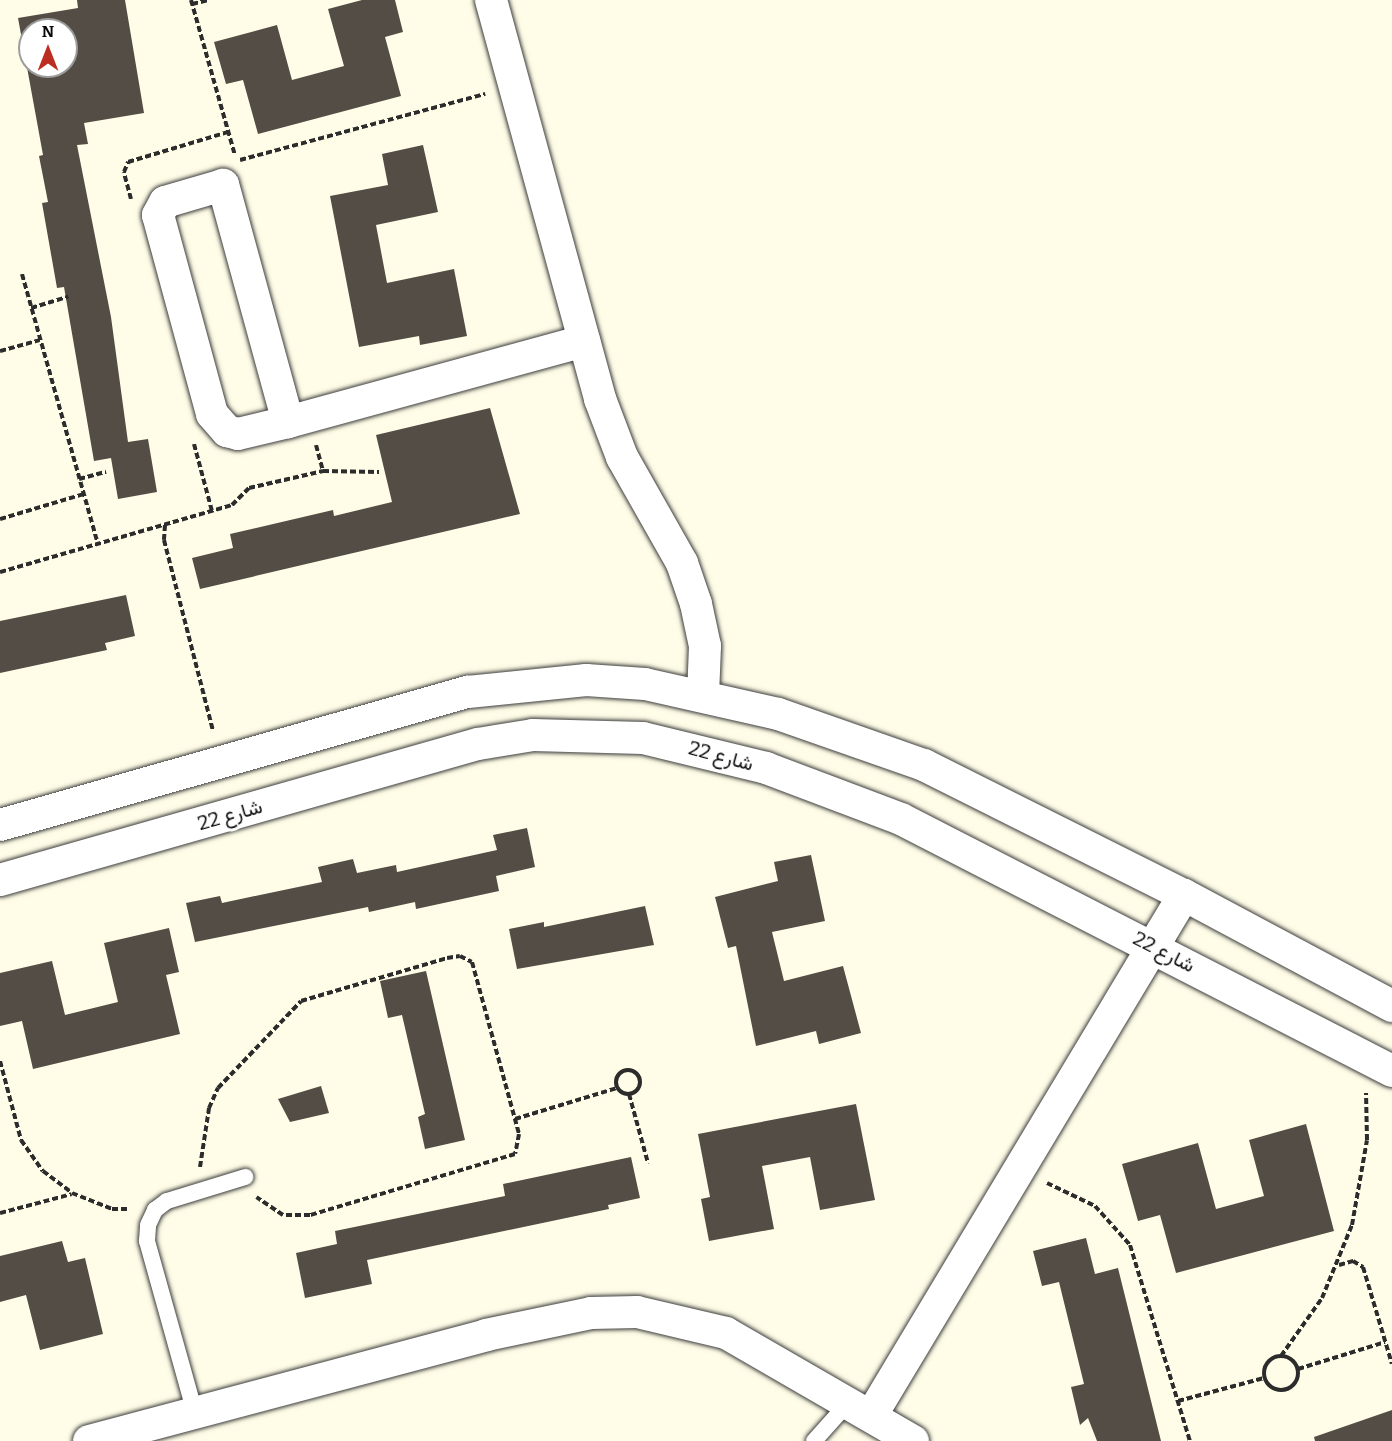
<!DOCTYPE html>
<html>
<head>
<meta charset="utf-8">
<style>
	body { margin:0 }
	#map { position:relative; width:1392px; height:1441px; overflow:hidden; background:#fffde7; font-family:Bitter,Vazirmatn,serif }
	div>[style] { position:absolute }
	.building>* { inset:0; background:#534d46 }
	.path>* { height:4px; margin-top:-2px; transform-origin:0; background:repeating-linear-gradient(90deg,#2c2c2c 0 6px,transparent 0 9px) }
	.path>.ring { margin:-2px; padding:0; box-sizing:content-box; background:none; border:4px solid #2c2c2c; border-radius:50% }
	.roads { filter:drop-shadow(0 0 2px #3d3d3d) drop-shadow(0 0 2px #3d3d3d) }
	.lane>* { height:16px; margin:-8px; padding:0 8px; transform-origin:8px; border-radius:8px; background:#fff }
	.street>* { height:32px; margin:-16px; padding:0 16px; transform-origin:16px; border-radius:16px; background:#fff }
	span { translate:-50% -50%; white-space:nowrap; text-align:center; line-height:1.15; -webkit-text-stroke:6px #fff; paint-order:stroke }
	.street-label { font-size:20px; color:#0a0a0a }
	.north { position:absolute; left:18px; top:18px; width:60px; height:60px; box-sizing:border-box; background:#fff; border:2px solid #9d9d9d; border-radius:50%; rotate:0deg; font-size:16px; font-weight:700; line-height:24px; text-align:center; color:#0a0a0a }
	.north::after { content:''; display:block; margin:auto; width:21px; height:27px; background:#bb2e21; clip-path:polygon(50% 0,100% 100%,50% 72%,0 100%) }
</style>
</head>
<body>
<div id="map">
	<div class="building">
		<div style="clip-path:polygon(evenodd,77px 0,125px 0,144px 113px,84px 123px,88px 144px,77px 145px,111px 317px,128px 442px,148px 439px,157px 492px,118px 499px,111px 458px,94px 461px,64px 287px,57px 288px,42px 203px,48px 202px,39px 156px,43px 155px,18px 18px,78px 8px,77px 0,30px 30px,66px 30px,66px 66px,30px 66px,30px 30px)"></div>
		<div style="clip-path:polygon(362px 0,395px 0,403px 32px,385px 37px,401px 96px,258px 134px,243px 80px,226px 84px,214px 42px,277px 25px,292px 80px,344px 66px,328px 9px)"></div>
		<div style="clip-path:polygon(423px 145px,438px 212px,376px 225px,387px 283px,454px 269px,467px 336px,420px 345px,419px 336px,359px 347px,330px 196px,388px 185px,382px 154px)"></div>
		<div style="clip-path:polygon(490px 408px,520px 514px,200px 589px,192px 558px,233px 548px,230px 534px,333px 510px,334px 516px,392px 502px,376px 435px)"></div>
		<div style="clip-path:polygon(126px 595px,135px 636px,105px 643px,107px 650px,0 673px,0 621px)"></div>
		<div style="clip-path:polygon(527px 828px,535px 867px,496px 876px,499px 891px,416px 909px,415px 902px,369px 912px,368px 907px,195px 942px,186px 903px,220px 896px,222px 903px,322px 882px,318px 867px,353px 859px,357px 873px,396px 865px,397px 872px,497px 850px,493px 835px)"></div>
		<div style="clip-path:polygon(811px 855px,825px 921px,772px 932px,784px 981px,843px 966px,861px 1033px,819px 1044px,816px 1031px,756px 1046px,736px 946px,728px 948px,715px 897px,778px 881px,774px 862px)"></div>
		<div style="clip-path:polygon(645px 906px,654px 945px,517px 969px,509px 929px,544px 922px,544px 927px)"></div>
		<div style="clip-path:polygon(169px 928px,179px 972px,166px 975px,180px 1034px,33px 1069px,22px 1021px,0 1026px,0 973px,52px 961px,65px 1015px,118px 1002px,104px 943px)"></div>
		<div style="clip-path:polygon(426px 971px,465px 1140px,425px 1149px,418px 1117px,425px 1114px,402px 1015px,388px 1018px,380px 981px)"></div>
		<div style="clip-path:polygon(321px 1086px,329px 1113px,290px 1122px,278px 1099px)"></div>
		<div style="clip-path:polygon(856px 1104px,875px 1200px,820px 1210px,810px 1157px,762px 1166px,774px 1229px,709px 1241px,701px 1199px,710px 1197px,698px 1134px)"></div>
		<div style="clip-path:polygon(1306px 1124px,1334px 1231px,1176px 1273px,1160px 1215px,1138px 1221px,1122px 1164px,1198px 1143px,1216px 1209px,1264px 1196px,1249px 1140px)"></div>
		<div style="clip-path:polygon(631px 1157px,640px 1198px,608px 1205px,609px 1209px,367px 1260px,372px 1284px,305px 1298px,296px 1253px,337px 1244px,335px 1231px,505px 1196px,503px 1184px)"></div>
		<div style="clip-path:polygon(1086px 1238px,1095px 1274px,1118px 1268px,1161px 1441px,1097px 1441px,1088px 1418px,1080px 1425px,1071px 1387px,1084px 1384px,1059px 1282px,1042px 1286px,1033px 1251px)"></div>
		<div style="clip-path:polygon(62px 1241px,68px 1262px,85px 1258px,103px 1334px,40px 1350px,26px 1295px,0 1302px,0 1256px)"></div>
		<div style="clip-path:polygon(1392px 1410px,1392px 1441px,1315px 1441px,1314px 1437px)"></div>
	</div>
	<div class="path">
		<div style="left:191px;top:0;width:161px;rotate:74.2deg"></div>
		<div style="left:192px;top:4px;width:17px;rotate:-13deg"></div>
		<div style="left:240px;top:160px;width:254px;rotate:-15.1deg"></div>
		<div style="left:131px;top:199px;width:28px;rotate:-105deg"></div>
		<div style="left:124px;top:172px;width:11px;rotate:-68deg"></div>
		<div style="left:128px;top:162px;width:104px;rotate:-16.7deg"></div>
		<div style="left:22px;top:274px;width:281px;rotate:74.3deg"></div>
		<div style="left:31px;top:308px;width:39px;rotate:-17deg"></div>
		<div style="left:0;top:351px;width:41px;rotate:-15.4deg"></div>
		<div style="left:194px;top:444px;width:69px;rotate:75deg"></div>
		<div style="left:316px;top:445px;width:27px;rotate:75deg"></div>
		<div style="left:79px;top:479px;width:28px;rotate:-15deg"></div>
		<div style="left:0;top:519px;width:88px;rotate:-16.6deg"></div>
		<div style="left:165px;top:525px;width:15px;rotate:94deg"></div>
		<div style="left:164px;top:540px;width:197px;rotate:75.6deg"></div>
		<div style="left:0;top:572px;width:241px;rotate:-16.1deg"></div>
		<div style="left:232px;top:505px;width:24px;rotate:-45deg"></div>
		<div style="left:249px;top:488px;width:76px;rotate:-12.9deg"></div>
		<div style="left:323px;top:471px;width:56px;rotate:1deg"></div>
		<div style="left:0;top:1061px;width:82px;rotate:75.1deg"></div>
		<div style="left:21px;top:1140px;width:38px;rotate:55deg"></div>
		<div style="left:43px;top:1171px;width:36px;rotate:37deg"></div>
		<div style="left:72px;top:1193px;width:43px;rotate:21.8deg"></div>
		<div style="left:112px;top:1209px;width:17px"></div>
		<div class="ring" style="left:616px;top:1070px;width:20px;height:20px"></div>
		<div style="left:629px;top:1094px;width:72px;rotate:74.6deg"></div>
		<div style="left:515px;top:1119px;width:107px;rotate:-16.9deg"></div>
		<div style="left:200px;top:1167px;width:60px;rotate:-81.3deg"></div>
		<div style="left:209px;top:1108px;width:22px;rotate:-66deg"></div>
		<div style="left:218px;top:1088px;width:120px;rotate:-46.3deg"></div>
		<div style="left:301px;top:1001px;width:152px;rotate:-16.4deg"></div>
		<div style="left:447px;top:958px;width:13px;rotate:-9deg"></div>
		<div style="left:460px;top:956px;width:13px;rotate:27deg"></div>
		<div style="left:472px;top:962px;width:178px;rotate:74.7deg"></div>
		<div style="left:519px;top:1134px;width:20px;rotate:101deg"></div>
		<div style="left:515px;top:1154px;width:214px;rotate:163.4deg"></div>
		<div style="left:310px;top:1215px;width:27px;rotate:180deg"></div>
		<div style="left:283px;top:1215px;width:32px;rotate:-146deg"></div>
		<div style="left:1047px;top:1183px;width:53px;rotate:25.6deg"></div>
		<div style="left:1095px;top:1206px;width:52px;rotate:48.1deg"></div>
		<div style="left:1130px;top:1245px;width:205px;rotate:73deg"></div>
		<div style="left:0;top:1213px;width:74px;rotate:-14.8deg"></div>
		<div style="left:1339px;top:1265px;width:15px;rotate:-16deg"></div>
		<div style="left:1353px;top:1261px;width:12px;rotate:31deg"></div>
		<div style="left:1363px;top:1267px;width:101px;rotate:73.4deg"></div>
		<div class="ring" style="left:1264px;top:1356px;width:30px;height:30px"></div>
		<div style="left:1281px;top:1356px;width:71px;rotate:-54.7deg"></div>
		<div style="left:1322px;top:1298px;width:79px;rotate:-67.7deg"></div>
		<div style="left:1352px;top:1225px;width:86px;rotate:-80deg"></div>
		<div style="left:1367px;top:1140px;width:47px;rotate:-91.2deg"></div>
		<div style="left:1298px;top:1369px;width:91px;rotate:-17.2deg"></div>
		<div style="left:1178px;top:1401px;width:89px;rotate:-15deg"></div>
	</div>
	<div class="roads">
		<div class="lane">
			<div style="left:195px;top:1413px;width:179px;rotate:-105.6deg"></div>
			<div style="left:147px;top:1241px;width:16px;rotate:-86deg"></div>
			<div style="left:148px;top:1225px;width:17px;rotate:-65deg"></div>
			<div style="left:155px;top:1210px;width:15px;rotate:-37deg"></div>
			<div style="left:167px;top:1201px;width:82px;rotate:-17.1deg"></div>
			<div style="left:814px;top:1441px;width:51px;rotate:-48.2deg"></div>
		</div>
		<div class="street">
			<div style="left:491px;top:0;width:414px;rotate:74.7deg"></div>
			<div style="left:600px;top:399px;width:62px;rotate:69.2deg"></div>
			<div style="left:622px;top:457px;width:122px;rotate:60.5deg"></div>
			<div style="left:682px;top:563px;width:43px;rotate:71.1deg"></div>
			<div style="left:696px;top:604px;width:43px;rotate:77.9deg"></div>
			<div style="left:705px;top:646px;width:49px;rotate:92.3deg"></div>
			<div style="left:288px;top:422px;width:246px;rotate:-105.3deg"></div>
			<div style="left:223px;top:185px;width:60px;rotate:163.7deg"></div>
			<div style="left:165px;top:202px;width:15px;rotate:118deg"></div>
			<div style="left:158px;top:215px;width:206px;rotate:74.8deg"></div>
			<div style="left:212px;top:414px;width:23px;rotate:49deg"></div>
			<div style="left:227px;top:431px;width:11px;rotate:15deg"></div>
			<div style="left:238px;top:434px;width:51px;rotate:-13.5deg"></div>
			<div style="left:288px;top:422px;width:307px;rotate:-15.3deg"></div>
			<div style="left:0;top:825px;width:487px;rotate:-15.9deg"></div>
			<div style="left:468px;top:692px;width:119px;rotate:-5.8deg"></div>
			<div style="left:586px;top:680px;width:59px;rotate:3.9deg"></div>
			<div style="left:645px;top:684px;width:136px;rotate:12.7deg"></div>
			<div style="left:778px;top:714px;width:155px;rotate:19.3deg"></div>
			<div style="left:924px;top:765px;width:291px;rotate:26.6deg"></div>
			<div style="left:1184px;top:895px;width:236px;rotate:28.1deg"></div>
			<div style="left:0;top:880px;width:497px;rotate:-15.9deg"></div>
			<div style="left:478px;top:744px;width:56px;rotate:-9.3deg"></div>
			<div style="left:533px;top:735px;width:110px;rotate:1.6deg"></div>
			<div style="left:643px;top:738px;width:127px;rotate:13.7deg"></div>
			<div style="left:766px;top:768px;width:144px;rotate:20.7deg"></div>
			<div style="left:901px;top:819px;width:552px;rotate:27.17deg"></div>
			<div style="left:871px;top:1416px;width:608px;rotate:-59deg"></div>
			<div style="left:89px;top:1441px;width:411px;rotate:-14.9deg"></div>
			<div style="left:486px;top:1335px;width:107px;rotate:-11.8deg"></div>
			<div style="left:591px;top:1313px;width:46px;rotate:-1.2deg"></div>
			<div style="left:637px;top:1312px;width:91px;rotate:13.3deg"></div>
			<div style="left:726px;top:1333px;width:216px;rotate:30deg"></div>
		</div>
	</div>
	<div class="street-label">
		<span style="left:721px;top:756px;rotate:15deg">شارع 22</span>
		<span style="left:230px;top:815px;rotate:-16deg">شارع 22</span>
		<span style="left:1164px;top:952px;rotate:27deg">شارع 22</span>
	</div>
	<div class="north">N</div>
</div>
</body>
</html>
